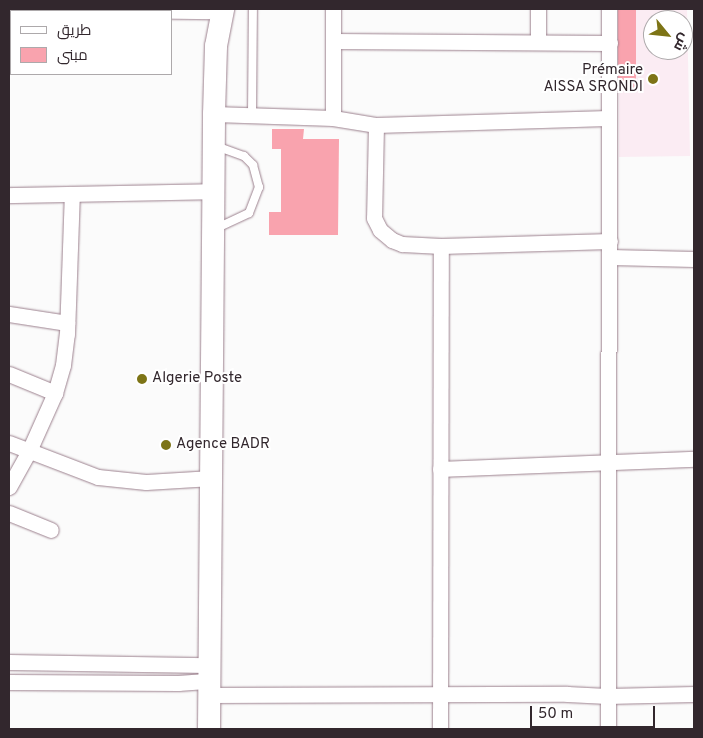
<!DOCTYPE html>
<html>
<head>
<meta charset="utf-8">
<style>
	body { margin:0 }
	#map { position:relative; width:703px; height:738px; overflow:hidden; background:#fbfbfb; font-family:Overpass,Cairo,sans-serif }
	div>[style] { position:absolute }
	.built>* { inset:0; background:#fbecf3 }
	.building>* { inset:0; background:#f9a3ae; transform-origin:0 0 }
	.roads { filter:drop-shadow(0 0 1px #9c818e) drop-shadow(0 0 1px #9c818e) }
	.service>* { height:8px; margin:-4px; padding:0 4px; transform-origin:4px; border-radius:4px; background:#fff }
	.minor>* { height:15px; margin:-7.5px; padding:0 7.5px; transform-origin:7.5px; border-radius:7.5px; background:#fff }
	.primary>* { height:22px; margin:-11px; padding:0 11px; transform-origin:11px; border-radius:11px; background:#fff }
	.dots>* { width:14px; height:14px; translate:-50% -50%; box-sizing:border-box; border:2px solid #fff; border-radius:50% }
	span { translate:-50% -50%; white-space:nowrap; text-align:center; line-height:1.15; -webkit-text-stroke:4px #fff; paint-order:stroke }
	.poi-label { font-size:15px; color:#32272d }
	.right { translate:-100% -50%; text-align:right }
	.left { translate:0 -50%; text-align:left }
	.frame { position:absolute; inset:0; border:10px solid #32272d; pointer-events:none }
	.legend { position:absolute; left:10px; top:10px; width:162px; height:65px; box-sizing:border-box; background:#fff; border:1px solid #ada9ab; margin:0; padding:6px 9px; list-style:none; font-size:15px; color:#32272d }
	.legend li { display:flex; align-items:center; gap:10px; height:25px }
	.legend b { width:25px; border:1px solid #ada9ab }
	.north { position:absolute; left:643px; top:10px; width:50px; height:50px; box-sizing:border-box; background:#fff; border:1px solid #ada9ab; border-radius:50%; rotate:118deg; font-size:14px; font-weight:700; line-height:20px; text-align:center; color:#32272d }
	.north::after { content:''; display:block; margin:auto; width:18px; height:22px; background:#7d7416; clip-path:polygon(50% 0,100% 100%,50% 72%,0 100%) }
	.scale { position:absolute; left:530px; top:706px; width:125px; height:22px; box-sizing:border-box; border:2px solid #32272d; border-top:0; padding-left:6px; font-size:15px; line-height:18px; white-space:nowrap; color:#32272d; -webkit-text-stroke:4px #fff; paint-order:stroke }
</style>
</head>
<body>
<div id="map">
	<div class="built">
		<div style="clip-path:polygon(evenodd,619px 9px,687px 9px,690px 156px,619px 157px,619px 9px,653px 20px,683px 20px,683px 50px,653px 50px,653px 20px)"></div>
	</div>
	<div class="building">
		<div style="left:618px;top:9px;width:18px;height:79px"></div>
		<div style="clip-path:polygon(272px 129px,304px 129px,303px 139px,339px 139px,338px 235px,269px 235px,269px 212px,281px 212px,281px 149px,272px 149px)"></div>
	</div>
	<div class="roads">
		<div class="service">
			<div style="left:252px;top:114px;width:105px;rotate:-89.5deg"></div>
			<div style="left:216px;top:146px;width:30px;rotate:20deg"></div>
			<div style="left:244px;top:156px;width:13px;rotate:45deg"></div>
			<div style="left:253px;top:165px;width:23px;rotate:75deg"></div>
			<div style="left:259px;top:187px;width:28px;rotate:111deg"></div>
			<div style="left:249px;top:213px;width:35px;rotate:155deg"></div>
		</div>
		<div class="minor">
			<div style="left:36px;top:9px;width:173px;rotate:0.7deg"></div>
			<div style="left:333px;top:9px;width:109px;rotate:90deg"></div>
			<div style="left:538px;top:9px;width:33px;rotate:90deg"></div>
			<div style="left:334px;top:41px;width:276px;rotate:0.4deg"></div>
			<div style="left:214px;top:114px;width:119px;rotate:1.9deg"></div>
			<div style="left:333px;top:118px;width:44px;rotate:9.2deg"></div>
			<div style="left:376px;top:125px;width:232px;rotate:-1.7deg"></div>
			<div style="left:376px;top:125px;width:93px;rotate:91.2deg"></div>
			<div style="left:374px;top:218px;width:13px;rotate:63deg"></div>
			<div style="left:380px;top:230px;width:16px;rotate:40deg"></div>
			<div style="left:392px;top:240px;width:11px;rotate:22deg"></div>
			<div style="left:402px;top:244px;width:39px;rotate:3deg"></div>
			<div style="left:441px;top:246px;width:169px;rotate:-1.7deg"></div>
			<div style="left:9px;top:195px;width:206px;rotate:-1.1deg"></div>
			<div style="left:610px;top:257px;width:84px;rotate:1.4deg"></div>
			<div style="left:9px;top:314px;width:59px;rotate:8.8deg"></div>
			<div style="left:9px;top:374px;width:50px;rotate:22.4deg"></div>
			<div style="left:9px;top:443px;width:95px;rotate:20.9deg"></div>
			<div style="left:98px;top:477px;width:48px;rotate:5.9deg"></div>
			<div style="left:146px;top:482px;width:66px;rotate:-3.5deg"></div>
			<div style="left:440px;top:469px;width:254px;rotate:-2.3deg"></div>
			<div style="left:9px;top:487px;width:41px;rotate:-60.9deg"></div>
			<div style="left:29px;top:451px;width:64px;rotate:-65.9deg"></div>
			<div style="left:55px;top:393px;width:29px;rotate:-74deg"></div>
			<div style="left:63px;top:365px;width:31px;rotate:-83deg"></div>
			<div style="left:67px;top:334px;width:140px;rotate:-88deg"></div>
			<div style="left:9px;top:513px;width:45px;rotate:22deg"></div>
			<div style="left:9px;top:662px;width:199px;rotate:0.9deg"></div>
			<div style="left:9px;top:682px;width:169px;rotate:0.3deg"></div>
			<div style="left:178px;top:683px;width:31px;rotate:-4deg"></div>
			<div style="left:209px;top:695px;width:358px;rotate:-0.2deg"></div>
			<div style="left:567px;top:694px;width:40px;rotate:2.9deg"></div>
			<div style="left:607px;top:696px;width:87px;rotate:-1.3deg"></div>
			<div style="left:440px;top:729px;width:483px;rotate:-89.9deg"></div>
			<div style="left:608px;top:729px;width:720px;rotate:-89.92deg"></div>
		</div>
		<div class="primary">
			<div style="left:209px;top:729px;width:615px;rotate:-89.53deg"></div>
			<div style="left:214px;top:114px;width:68px;rotate:-88.3deg"></div>
			<div style="left:216px;top:46px;width:38px;rotate:-79deg"></div>
		</div>
	</div>
	<div class="dots">
		<div style="left:653px;top:79px;background:#7d7416"></div>
		<div style="left:142px;top:379px;background:#7d7416"></div>
		<div style="left:166px;top:445px;background:#7d7416"></div>
	</div>
	<div class="poi-label">
		<span class="right" style="left:643px;top:79px">Prémaire<br>AISSA SRONDI</span>
		<span class="left" style="left:152px;top:379px">Algerie Poste</span>
		<span class="left" style="left:176px;top:445px">Agence BADR</span>
	</div>
	<div class="frame"></div>
	<ul class="legend">
	<li><b style="height:6px;background:#fff"></b>طريق</li>
	<li><b style="height:14px;background:#f9a3ae"></b>مبنى</li>
	</ul>
	<div class="north">ش</div>
	<div class="scale">50 m</div>
</div>
</body>
</html>
